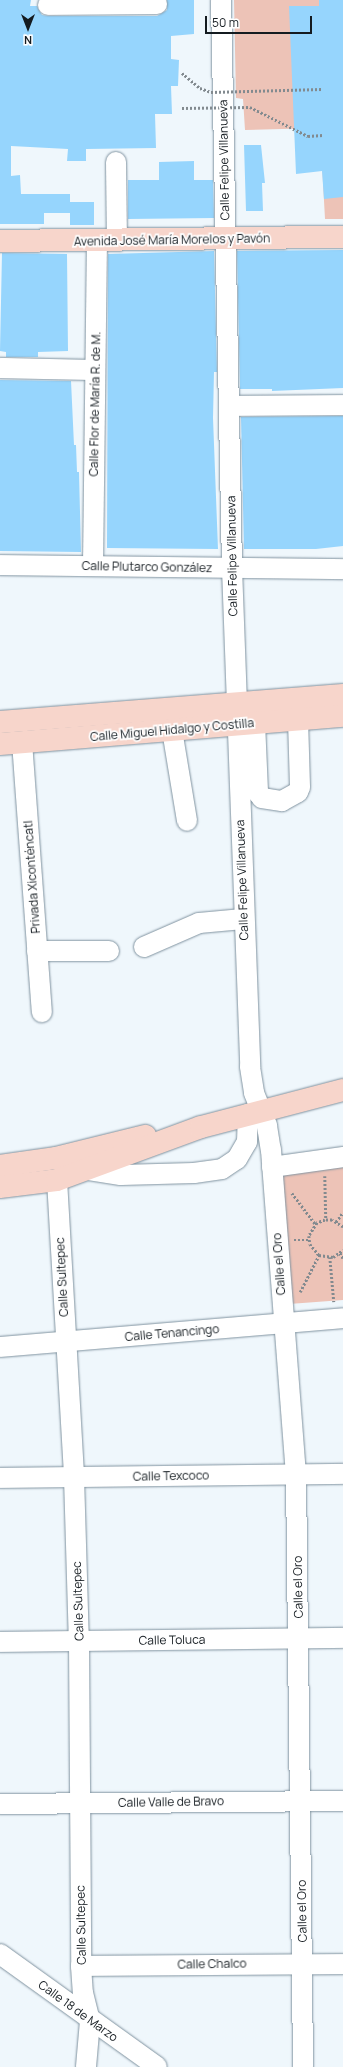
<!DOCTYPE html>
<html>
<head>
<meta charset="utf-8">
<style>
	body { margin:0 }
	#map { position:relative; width:343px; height:2067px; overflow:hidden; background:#eff7fc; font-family:Manrope,sans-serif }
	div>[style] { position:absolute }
	.green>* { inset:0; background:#edc3b7 }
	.building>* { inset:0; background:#96d5fd; transform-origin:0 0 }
	.path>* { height:2.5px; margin-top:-1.25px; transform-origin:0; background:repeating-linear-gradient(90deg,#828a8f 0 2px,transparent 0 4px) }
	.roads { filter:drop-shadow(0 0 1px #8093a0) drop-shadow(0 0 1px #8093a0) }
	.minor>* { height:20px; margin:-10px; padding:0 10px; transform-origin:10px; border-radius:10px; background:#fff }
	.major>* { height:22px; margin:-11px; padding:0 11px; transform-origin:11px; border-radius:11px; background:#f7d5cb }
	.path-bridge>* { height:2.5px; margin-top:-1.25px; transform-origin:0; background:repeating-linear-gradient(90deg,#828a8f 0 2px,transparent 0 4px) }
	span { translate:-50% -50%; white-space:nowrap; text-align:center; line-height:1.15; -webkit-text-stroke:3.5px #fff; paint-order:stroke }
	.street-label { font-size:12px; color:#141b20 }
	.north { position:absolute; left:8px; top:8px; width:40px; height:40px; -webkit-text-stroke:3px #fff; paint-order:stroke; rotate:180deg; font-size:11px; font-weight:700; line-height:16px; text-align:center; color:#141b20 }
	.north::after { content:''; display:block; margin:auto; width:14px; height:18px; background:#141b20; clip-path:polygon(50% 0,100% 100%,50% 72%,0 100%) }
	.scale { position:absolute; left:205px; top:16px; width:107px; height:18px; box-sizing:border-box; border:2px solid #141b20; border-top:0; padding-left:5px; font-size:12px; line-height:14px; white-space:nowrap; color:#141b20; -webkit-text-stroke:3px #fff; paint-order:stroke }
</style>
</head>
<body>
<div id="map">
	<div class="green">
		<div style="clip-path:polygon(234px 0,343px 0,343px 219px,325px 219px,320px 128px,245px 130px,243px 99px,236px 98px)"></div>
		<div style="clip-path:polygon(343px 1160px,343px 1300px,289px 1304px,276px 1170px)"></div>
	</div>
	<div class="building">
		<div style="clip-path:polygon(0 0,31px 0,30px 6px,37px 6px,42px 15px,48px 16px,157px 16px,167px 10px,167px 0,194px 0,194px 34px,171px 36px,171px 59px,179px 60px,178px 86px,171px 86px,172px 114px,155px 114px,156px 148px,86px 149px,86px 161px,67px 161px,68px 149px,11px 146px,11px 176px,20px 175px,21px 194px,70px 194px,70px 213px,44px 213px,44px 224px,0 224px)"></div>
		<div style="clip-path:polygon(319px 0,343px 0,343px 197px,324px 199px,322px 171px,296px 174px,289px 6px,319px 6px)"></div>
		<div style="clip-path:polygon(244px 145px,261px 145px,265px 183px,262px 183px,263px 211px,246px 211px)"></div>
		<div style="clip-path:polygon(194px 161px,194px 180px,213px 180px,214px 218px,128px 219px,128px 180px,159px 180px,159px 162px)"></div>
		<div style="left:70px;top:202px;width:24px;height:23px"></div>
		<div style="clip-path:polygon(343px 250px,343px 388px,272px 391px,272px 389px,240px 389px,237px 251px)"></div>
		<div style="clip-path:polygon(214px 251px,217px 372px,214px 372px,213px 418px,218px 549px,107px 548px,108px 254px)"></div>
		<div style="clip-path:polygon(2px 253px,67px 254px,68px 351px,38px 352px,38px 357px,6px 357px,6px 352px,0 351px)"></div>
		<div style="clip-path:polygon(0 380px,71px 381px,74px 445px,76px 445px,77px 472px,79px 472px,81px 552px,0 551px)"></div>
		<div style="clip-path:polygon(343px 416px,343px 546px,316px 549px,244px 549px,241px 417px)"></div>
	</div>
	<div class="path">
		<div style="left:325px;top:1176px;width:44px;rotate:88.7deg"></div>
		<div style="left:292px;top:1193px;width:40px;rotate:53deg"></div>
		<div style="left:336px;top:1222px;width:12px;rotate:-55deg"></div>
		<div style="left:343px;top:1227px;width:13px;rotate:-148deg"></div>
		<div style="left:332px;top:1220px;width:7px;rotate:180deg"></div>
		<div style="left:325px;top:1220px;width:9px;rotate:159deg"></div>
		<div style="left:317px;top:1223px;width:15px;rotate:122deg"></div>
		<div style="left:309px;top:1236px;width:8px;rotate:83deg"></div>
		<div style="left:310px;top:1244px;width:14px;rotate:51deg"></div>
		<div style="left:319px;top:1255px;width:14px;rotate:8deg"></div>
		<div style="left:333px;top:1257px;width:12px;rotate:-35deg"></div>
		<div style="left:294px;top:1240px;width:16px"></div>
		<div style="left:340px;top:1253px;width:6px;rotate:59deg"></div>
		<div style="left:330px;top:1257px;width:45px;rotate:84.9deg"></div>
		<div style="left:300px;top:1292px;width:42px;rotate:-62.8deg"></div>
	</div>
	<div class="roads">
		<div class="minor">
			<div style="left:221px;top:0;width:568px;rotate:88.89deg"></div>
			<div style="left:232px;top:568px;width:499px;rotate:87.9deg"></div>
			<div style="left:250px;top:1067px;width:26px;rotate:81deg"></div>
			<div style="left:254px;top:1093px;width:35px;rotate:68deg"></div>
			<div style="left:267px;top:1126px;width:24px;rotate:81deg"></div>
			<div style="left:271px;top:1150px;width:325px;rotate:85.6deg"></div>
			<div style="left:296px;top:1474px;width:593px;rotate:89.32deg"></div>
			<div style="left:48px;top:5px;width:109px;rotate:-0.5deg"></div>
			<div style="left:116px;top:162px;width:79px;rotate:89.3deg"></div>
			<div style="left:0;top:368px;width:95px;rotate:1.2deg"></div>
			<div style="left:229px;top:406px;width:114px;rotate:-0.5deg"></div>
			<div style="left:0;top:565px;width:343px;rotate:0.7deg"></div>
			<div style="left:93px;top:566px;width:325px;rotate:-89.3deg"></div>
			<div style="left:255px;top:723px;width:70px;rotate:87.5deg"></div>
			<div style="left:258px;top:793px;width:6px;rotate:51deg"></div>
			<div style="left:262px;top:798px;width:20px;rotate:9deg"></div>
			<div style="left:282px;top:801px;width:18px;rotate:-29deg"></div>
			<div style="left:298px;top:792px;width:5px;rotate:-68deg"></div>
			<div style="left:300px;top:787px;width:67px;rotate:-91.7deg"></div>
			<div style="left:172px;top:730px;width:92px;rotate:80.6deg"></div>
			<div style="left:22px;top:742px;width:271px;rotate:85.8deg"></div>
			<div style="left:144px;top:947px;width:60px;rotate:-23.6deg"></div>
			<div style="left:199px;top:923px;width:44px;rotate:-5.2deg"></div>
			<div style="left:37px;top:951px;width:72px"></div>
			<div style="left:272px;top:1167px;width:72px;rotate:-8deg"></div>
			<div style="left:89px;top:1170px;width:32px;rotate:9deg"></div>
			<div style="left:121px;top:1175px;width:73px;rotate:-1.6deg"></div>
			<div style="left:194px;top:1173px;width:28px;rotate:-8deg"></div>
			<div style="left:222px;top:1169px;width:18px;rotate:-34deg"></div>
			<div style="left:237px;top:1159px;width:20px;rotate:-60deg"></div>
			<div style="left:247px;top:1142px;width:28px;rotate:-88deg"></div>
			<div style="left:57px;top:1180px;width:297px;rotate:86.7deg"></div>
			<div style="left:74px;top:1477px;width:164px;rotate:88.3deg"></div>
			<div style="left:79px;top:1641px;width:325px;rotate:89.6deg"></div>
			<div style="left:81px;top:1966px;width:27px;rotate:86deg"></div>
			<div style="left:83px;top:1993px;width:29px;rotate:76deg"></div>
			<div style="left:90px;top:2021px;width:46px;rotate:95deg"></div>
			<div style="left:0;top:1347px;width:344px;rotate:-4.8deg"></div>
			<div style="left:0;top:1478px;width:343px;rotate:-0.7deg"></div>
			<div style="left:0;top:1642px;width:343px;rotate:-0.7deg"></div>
			<div style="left:0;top:1804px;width:343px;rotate:-0.5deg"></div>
			<div style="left:0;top:1954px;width:193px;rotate:35.7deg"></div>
			<div style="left:81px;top:1966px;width:262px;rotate:-0.4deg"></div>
		</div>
		<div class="major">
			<div style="left:0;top:241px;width:343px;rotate:-0.7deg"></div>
			<div style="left:0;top:722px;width:344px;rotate:-4.5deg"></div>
			<div style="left:0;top:744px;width:344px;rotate:-4.7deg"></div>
			<div style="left:0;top:1166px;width:57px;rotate:-8.1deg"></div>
			<div style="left:56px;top:1158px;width:92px;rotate:-13.9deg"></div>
			<div style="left:0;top:1187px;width:57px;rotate:-7deg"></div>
			<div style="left:57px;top:1180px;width:153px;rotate:-20.2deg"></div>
			<div style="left:201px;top:1127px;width:147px;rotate:-14.6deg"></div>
		</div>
	</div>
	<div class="path-bridge">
		<div style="left:182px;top:73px;width:23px;rotate:40deg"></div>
		<div style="left:200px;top:88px;width:12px;rotate:20deg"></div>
		<div style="left:211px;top:92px;width:111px;rotate:-1.5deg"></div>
		<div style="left:182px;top:108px;width:68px;rotate:-0.8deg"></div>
		<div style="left:250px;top:107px;width:65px;rotate:26.6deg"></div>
		<div style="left:308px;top:136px;width:15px;rotate:-4deg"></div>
	</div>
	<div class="street-label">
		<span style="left:224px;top:160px;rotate:-91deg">Calle Felipe Villanueva</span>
		<span style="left:172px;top:240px;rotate:-1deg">Avenida José María Morelos y Pavón</span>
		<span style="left:95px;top:404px;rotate:-89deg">Calle Flor de María R. de M.</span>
		<span style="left:232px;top:556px;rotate:-91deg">Calle Felipe Villanueva</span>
		<span style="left:147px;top:567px;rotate:1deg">Calle Plutarco González</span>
		<span style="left:172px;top:730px;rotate:-5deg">Calle Miguel Hidalgo y Costilla</span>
		<span style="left:32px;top:877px;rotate:-94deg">Privada Xiconténcatl</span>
		<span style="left:242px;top:880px;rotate:-92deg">Calle Felipe Villanueva</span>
		<span style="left:279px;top:1264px;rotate:-94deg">Calle el Oro</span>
		<span style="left:62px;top:1277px;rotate:-93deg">Calle Sultepec</span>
		<span style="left:172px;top:1333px;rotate:-5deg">Calle Tenancingo</span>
		<span style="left:171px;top:1476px;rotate:-1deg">Calle Texcoco</span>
		<span style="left:298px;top:1587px;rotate:-91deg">Calle el Oro</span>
		<span style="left:78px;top:1601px;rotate:-92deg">Calle Sultepec</span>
		<span style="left:172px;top:1640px;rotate:-1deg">Calle Toluca</span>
		<span style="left:171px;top:1802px;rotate:-1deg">Calle Valle de Bravo</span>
		<span style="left:302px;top:1911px;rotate:-91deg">Calle el Oro</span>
		<span style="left:81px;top:1925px;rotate:-91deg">Calle Sultepec</span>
		<span style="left:212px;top:1964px;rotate:-1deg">Calle Chalco</span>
		<span style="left:78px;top:2011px;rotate:36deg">Calle 18 de Marzo</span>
	</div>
	<div class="north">N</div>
	<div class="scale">50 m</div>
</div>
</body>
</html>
